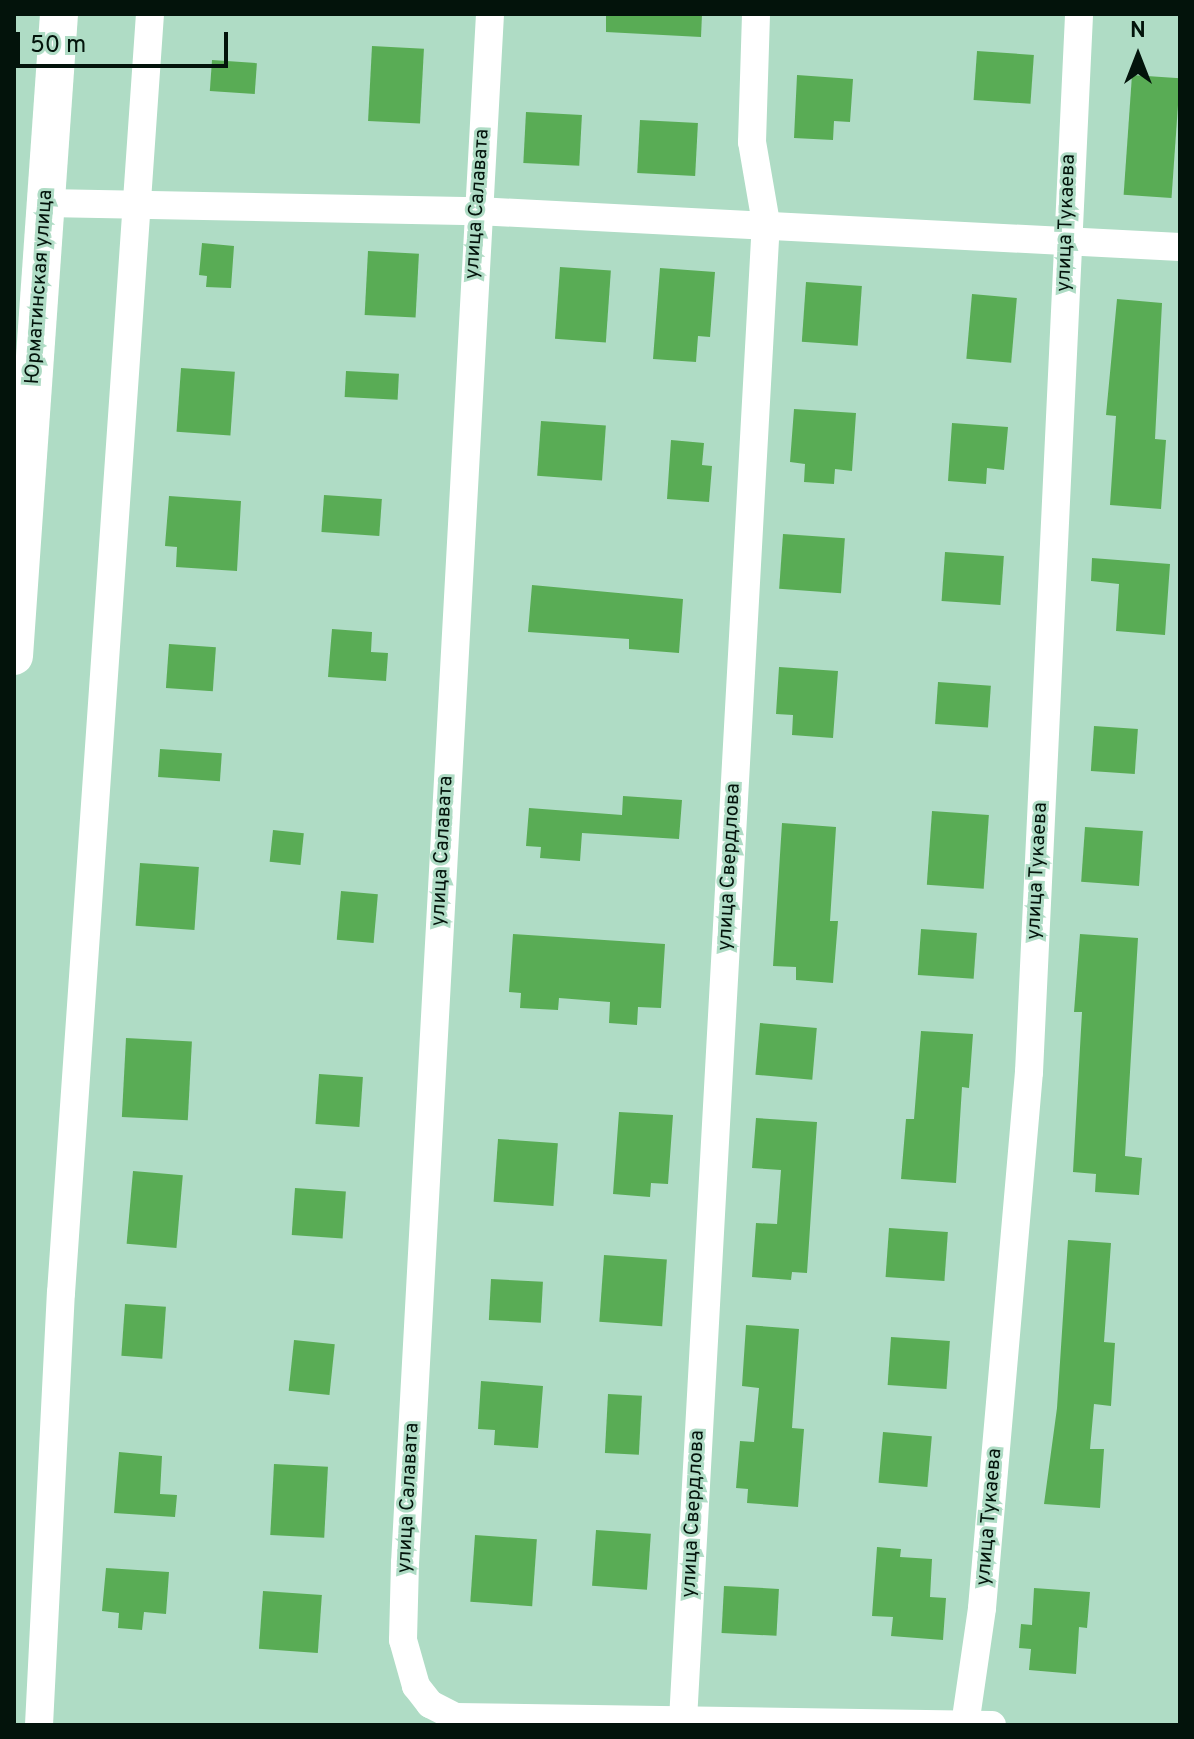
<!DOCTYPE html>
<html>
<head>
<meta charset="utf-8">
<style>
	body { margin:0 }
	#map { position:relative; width:1194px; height:1739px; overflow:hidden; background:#afdcc5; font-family:Overpass,sans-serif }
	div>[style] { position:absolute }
	.building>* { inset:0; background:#59ac55; transform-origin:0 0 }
	.minor>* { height:28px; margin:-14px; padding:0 14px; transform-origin:14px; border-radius:14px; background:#fff }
	.secondary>* { height:38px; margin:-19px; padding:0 19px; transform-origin:19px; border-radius:19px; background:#fff }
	span { translate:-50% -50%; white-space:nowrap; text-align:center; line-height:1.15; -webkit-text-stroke:6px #afdcc5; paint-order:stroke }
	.street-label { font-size:20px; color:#03130b }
	.frame { position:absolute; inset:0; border:16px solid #03130b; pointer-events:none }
	.north { position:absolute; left:1098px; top:16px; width:80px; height:80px; -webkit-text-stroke:6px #afdcc5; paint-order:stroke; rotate:0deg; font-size:22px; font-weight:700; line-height:32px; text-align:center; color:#03130b }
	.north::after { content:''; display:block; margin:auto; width:28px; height:36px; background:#03130b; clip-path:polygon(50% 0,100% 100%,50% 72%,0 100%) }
	.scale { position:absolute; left:16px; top:32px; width:212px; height:36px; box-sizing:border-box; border:4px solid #03130b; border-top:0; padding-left:10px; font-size:24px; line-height:28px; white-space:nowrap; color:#03130b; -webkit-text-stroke:6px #afdcc5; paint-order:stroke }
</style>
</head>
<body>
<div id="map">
	<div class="building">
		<div style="clip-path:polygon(606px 14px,702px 14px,701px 37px,606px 32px)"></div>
		<div style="left:372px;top:46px;width:52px;height:75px;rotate:3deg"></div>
		<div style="left:977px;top:51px;width:57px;height:49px;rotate:4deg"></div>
		<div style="left:212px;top:60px;width:45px;height:31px;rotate:4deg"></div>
		<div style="clip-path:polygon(797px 75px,853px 79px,850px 122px,834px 121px,833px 140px,794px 138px)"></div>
		<div style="left:1132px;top:75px;width:48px;height:120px;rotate:4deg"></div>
		<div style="left:526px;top:112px;width:56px;height:51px;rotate:3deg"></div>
		<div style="left:640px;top:120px;width:58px;height:53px;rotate:3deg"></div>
		<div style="clip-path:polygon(202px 243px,234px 246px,231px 288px,206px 287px,207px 276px,199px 275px)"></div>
		<div style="left:368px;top:251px;width:51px;height:64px;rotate:3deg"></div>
		<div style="left:560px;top:267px;width:51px;height:72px;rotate:4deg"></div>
		<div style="clip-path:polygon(660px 268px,715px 272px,710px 337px,698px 336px,696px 362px,653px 359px)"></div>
		<div style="left:806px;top:282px;width:56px;height:60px;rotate:4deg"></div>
		<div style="left:972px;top:294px;width:45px;height:65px;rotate:5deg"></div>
		<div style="clip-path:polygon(1117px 299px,1162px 303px,1155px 439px,1166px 440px,1161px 509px,1110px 505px,1116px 416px,1106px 415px)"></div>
		<div style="left:181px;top:368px;width:54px;height:64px;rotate:4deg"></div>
		<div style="left:346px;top:371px;width:53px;height:26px;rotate:3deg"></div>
		<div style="clip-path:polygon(794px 409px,856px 413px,852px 471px,835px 469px,834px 484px,804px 482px,805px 464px,790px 462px)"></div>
		<div style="left:541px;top:421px;width:65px;height:55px;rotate:4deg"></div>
		<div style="clip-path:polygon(952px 423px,1008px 427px,1004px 470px,987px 468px,986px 484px,948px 481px)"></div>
		<div style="clip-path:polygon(671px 440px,704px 443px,702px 465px,712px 466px,709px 502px,667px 499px)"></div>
		<div style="left:324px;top:495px;width:58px;height:37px;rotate:4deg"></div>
		<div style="clip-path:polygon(169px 496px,241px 501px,237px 571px,176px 567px,177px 547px,165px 546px)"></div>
		<div style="left:783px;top:534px;width:62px;height:55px;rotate:4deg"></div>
		<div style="left:945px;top:552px;width:59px;height:49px;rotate:4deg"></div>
		<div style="clip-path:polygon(1092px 558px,1170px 564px,1165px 635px,1116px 631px,1119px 584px,1091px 581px)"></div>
		<div style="clip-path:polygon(532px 585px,683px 599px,679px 653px,629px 649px,629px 639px,528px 632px)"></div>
		<div style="clip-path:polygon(332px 629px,372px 632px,371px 652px,388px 653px,386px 681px,328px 677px)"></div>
		<div style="left:169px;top:644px;width:47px;height:44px;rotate:4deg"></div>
		<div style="clip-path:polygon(779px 667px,838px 671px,833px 738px,792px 735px,793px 715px,776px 714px)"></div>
		<div style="left:938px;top:682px;width:53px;height:42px;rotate:4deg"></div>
		<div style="left:1094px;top:726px;width:44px;height:45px;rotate:4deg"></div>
		<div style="left:160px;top:749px;width:62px;height:28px;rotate:4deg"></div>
		<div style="clip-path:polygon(623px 796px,682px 800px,679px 839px,582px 833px,580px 861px,540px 858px,541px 847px,526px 846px,529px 808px,622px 815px)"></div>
		<div style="left:932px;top:811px;width:57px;height:74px;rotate:4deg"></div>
		<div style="clip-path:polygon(782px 823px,836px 827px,830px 921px,838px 921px,833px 983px,796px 980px,796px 967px,773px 966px)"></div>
		<div style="left:1085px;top:827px;width:58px;height:55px;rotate:4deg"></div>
		<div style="left:273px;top:830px;width:31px;height:32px;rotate:6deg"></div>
		<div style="left:140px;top:863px;width:59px;height:63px;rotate:4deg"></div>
		<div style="left:341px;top:891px;width:37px;height:49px;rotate:5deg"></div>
		<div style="left:921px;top:929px;width:56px;height:46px;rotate:4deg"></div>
		<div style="clip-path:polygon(513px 934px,665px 944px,661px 1008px,638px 1007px,637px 1025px,609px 1023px,610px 1002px,559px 998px,558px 1010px,520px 1008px,521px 993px,509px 992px)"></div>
		<div style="clip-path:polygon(1080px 934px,1138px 938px,1125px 1156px,1142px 1158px,1139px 1195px,1095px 1192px,1096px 1174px,1073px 1172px,1082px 1012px,1074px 1012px)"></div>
		<div style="left:760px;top:1023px;width:57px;height:52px;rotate:5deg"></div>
		<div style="clip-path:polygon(921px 1031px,973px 1034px,969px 1088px,962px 1087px,956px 1183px,901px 1179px,906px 1119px,914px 1119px)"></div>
		<div style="left:126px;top:1038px;width:66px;height:79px;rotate:3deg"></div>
		<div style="left:319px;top:1074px;width:44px;height:50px;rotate:4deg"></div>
		<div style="clip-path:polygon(619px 1112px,673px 1115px,668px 1184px,651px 1183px,650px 1197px,613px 1194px)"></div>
		<div style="clip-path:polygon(756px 1118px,817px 1122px,807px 1273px,792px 1272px,791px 1280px,752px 1277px,756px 1223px,777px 1224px,781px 1170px,752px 1168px)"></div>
		<div style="left:498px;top:1139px;width:60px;height:63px;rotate:4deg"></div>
		<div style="left:133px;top:1171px;width:50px;height:73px;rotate:5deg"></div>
		<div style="left:295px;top:1188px;width:51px;height:47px;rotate:4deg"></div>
		<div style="left:889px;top:1228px;width:59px;height:49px;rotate:4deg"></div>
		<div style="clip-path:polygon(1068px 1240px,1111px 1243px,1104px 1342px,1115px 1343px,1111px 1406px,1094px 1404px,1090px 1449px,1104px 1449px,1100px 1508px,1044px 1504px,1057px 1408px)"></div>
		<div style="left:604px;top:1255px;width:63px;height:67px;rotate:4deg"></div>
		<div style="left:491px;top:1279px;width:52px;height:41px;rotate:3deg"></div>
		<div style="left:125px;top:1304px;width:41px;height:52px;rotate:4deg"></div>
		<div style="clip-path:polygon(746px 1325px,799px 1329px,792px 1428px,804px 1429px,798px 1507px,747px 1503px,748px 1489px,736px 1488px,740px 1441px,754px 1442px,759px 1388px,742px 1386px)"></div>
		<div style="left:891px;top:1337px;width:59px;height:48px;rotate:4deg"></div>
		<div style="left:294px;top:1340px;width:41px;height:51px;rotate:6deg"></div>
		<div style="clip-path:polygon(481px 1381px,543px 1386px,538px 1448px,494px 1445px,495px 1430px,478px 1429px)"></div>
		<div style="left:608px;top:1394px;width:34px;height:59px;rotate:3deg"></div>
		<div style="left:883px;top:1432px;width:49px;height:51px;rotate:5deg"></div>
		<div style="clip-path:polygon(119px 1452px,162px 1456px,160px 1494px,177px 1495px,175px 1517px,114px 1513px)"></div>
		<div style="left:274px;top:1464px;width:54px;height:71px;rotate:3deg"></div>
		<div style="left:596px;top:1530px;width:55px;height:56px;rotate:4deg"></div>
		<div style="left:475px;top:1535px;width:62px;height:67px;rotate:4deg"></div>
		<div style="clip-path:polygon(877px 1547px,901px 1549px,900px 1557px,932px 1559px,930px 1597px,946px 1598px,943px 1640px,891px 1636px,893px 1617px,872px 1616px)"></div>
		<div style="clip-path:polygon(106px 1568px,169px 1572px,166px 1614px,144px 1612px,142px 1630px,118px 1628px,119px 1613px,102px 1611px)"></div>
		<div style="left:724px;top:1586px;width:55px;height:47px;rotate:3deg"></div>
		<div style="clip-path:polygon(1034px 1588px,1090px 1592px,1087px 1628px,1079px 1627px,1076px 1674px,1029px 1670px,1031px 1649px,1019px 1648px,1021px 1624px,1032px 1625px)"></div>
		<div style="left:263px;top:1591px;width:59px;height:58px;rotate:4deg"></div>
	</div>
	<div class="minor">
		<div style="left:490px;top:14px;width:1551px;rotate:93.14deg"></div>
		<div style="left:405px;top:1563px;width:77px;rotate:91.5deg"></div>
		<div style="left:403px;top:1640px;width:48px;rotate:74.2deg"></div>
		<div style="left:416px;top:1686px;width:23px;rotate:52deg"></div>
		<div style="left:430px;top:1704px;width:29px;rotate:27deg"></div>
		<div style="left:456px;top:1717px;width:536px;rotate:0.86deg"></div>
		<div style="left:46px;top:203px;width:431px;rotate:1.1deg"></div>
		<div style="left:477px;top:211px;width:704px;rotate:2.93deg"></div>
		<div style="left:683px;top:1720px;width:1499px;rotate:-86.83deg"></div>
		<div style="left:766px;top:223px;width:82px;rotate:-99.8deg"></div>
		<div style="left:752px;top:142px;width:128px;rotate:-88.2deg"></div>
		<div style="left:39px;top:1725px;width:433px;rotate:-87.1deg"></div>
		<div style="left:61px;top:1293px;width:1282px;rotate:-86.02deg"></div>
		<div style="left:965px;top:1725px;width:118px;rotate:-81.7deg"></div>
		<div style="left:982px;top:1608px;width:538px;rotate:-84.99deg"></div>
		<div style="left:1029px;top:1072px;width:1059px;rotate:-87.29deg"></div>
	</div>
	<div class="secondary">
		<div style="left:14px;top:656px;width:644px;rotate:-85.99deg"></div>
	</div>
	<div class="street-label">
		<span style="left:478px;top:204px;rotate:-86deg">улица Салавата</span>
		<span style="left:1067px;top:223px;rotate:-88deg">улица Тукаева</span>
		<span style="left:40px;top:287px;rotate:-86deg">Юрматинская улица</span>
		<span style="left:443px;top:851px;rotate:-87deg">улица Салавата</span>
		<span style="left:730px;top:867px;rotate:-87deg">улица Свердлова</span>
		<span style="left:1038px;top:871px;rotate:-87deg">улица Тукаева</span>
		<span style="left:409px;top:1498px;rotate:-87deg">улица Салавата</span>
		<span style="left:694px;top:1514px;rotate:-87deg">улица Свердлова</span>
		<span style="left:990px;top:1517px;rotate:-85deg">улица Тукаева</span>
	</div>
	<div class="frame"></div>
	<div class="north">N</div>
	<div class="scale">50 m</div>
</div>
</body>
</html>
